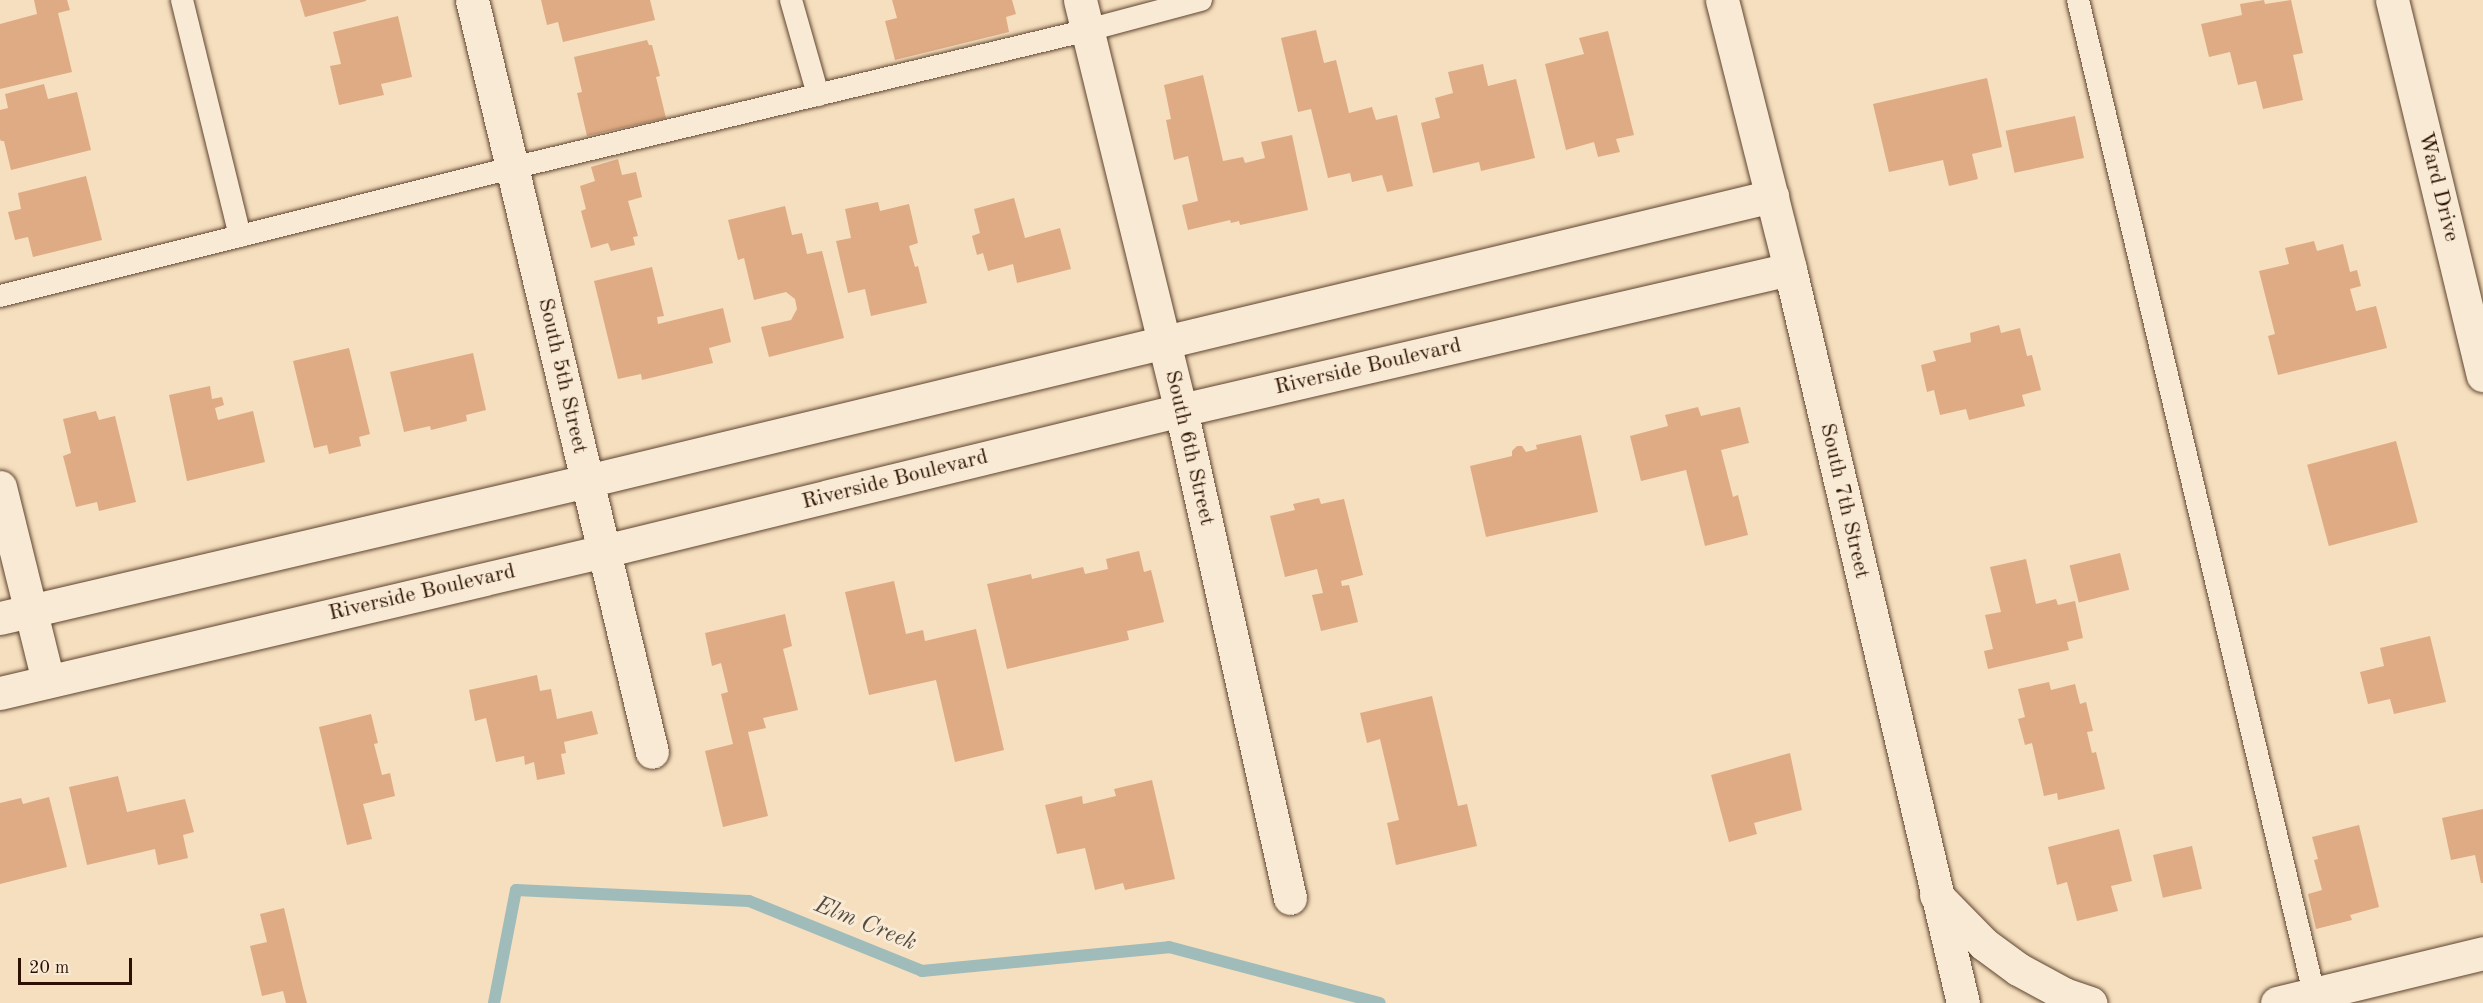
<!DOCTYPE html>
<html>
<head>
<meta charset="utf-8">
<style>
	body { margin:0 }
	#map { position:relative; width:2483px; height:1003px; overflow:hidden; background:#f5dfbe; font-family:"Old Standard TT",serif }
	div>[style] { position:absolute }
	.stream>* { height:12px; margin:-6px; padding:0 6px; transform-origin:6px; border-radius:6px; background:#9fbbba }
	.building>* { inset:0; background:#dfab84; transform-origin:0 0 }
	.roads { filter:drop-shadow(0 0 2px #5f4430) drop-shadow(0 0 2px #5f4430) }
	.lane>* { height:22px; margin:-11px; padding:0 11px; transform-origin:11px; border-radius:11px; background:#f8ead5 }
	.street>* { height:33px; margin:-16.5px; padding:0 16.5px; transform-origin:16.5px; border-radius:16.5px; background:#f8ead5 }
	.secondary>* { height:33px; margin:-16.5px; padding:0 16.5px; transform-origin:16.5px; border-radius:16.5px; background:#f8ead5 }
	span { translate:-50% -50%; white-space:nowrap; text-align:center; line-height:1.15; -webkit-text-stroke:6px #f8ead5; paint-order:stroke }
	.street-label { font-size:22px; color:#2d1100 }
	.water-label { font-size:24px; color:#554c41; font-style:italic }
	.scale { position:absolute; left:18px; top:958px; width:114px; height:27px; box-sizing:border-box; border:3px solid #2d1100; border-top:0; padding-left:8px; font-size:18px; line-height:21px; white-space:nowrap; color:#2d1100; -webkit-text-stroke:4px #f8ead5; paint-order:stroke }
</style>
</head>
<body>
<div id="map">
	<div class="stream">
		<div style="left:494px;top:1003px;width:115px;rotate:-79deg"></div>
		<div style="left:516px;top:890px;width:233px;rotate:2.7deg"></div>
		<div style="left:749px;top:901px;width:187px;rotate:22deg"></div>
		<div style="left:922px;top:971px;width:248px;rotate:-5.5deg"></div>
		<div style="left:1169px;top:947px;width:218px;rotate:14.9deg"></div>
	</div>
	<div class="building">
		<div style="clip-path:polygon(34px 0,67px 0,70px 10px,58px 13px,72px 72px,0 89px,0 24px,37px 14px)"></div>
		<div style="clip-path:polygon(300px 0,366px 0,366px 1px,305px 17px)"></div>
		<div style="clip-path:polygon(541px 0,650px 0,655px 20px,563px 42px,558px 22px,547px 25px)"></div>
		<div style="clip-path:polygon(892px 0,1012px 0,1016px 14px,1006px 17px,1009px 32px,895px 60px,885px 21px,897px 18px)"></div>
		<div style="clip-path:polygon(2264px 0,2265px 4px,2291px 0,2303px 53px,2293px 55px,2303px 100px,2263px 109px,2256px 81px,2238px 85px,2230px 52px,2209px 57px,2201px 24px,2242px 15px,2240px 4px)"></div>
		<div style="clip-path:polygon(398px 16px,412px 77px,381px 84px,384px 95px,339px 105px,330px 66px,341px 64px,333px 32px)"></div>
		<div style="clip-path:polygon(1316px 30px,1324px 63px,1336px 60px,1349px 113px,1372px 107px,1376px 120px,1397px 115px,1413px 186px,1387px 192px,1382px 175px,1352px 182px,1350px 173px,1328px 178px,1311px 109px,1298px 112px,1281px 38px)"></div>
		<div style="clip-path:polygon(1608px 31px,1634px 135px,1616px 139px,1620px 152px,1598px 157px,1594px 142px,1566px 150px,1545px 64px,1584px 54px,1579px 38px)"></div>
		<div style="clip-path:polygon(647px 40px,649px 45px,652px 45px,660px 76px,656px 77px,666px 118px,587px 136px,577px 93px,582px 92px,574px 57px)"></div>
		<div style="clip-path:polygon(1483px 64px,1488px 86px,1516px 79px,1535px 158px,1481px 171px,1479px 162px,1433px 173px,1421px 123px,1440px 118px,1435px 98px,1453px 93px,1448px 72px)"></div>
		<div style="clip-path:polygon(1203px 75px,1223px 161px,1243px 157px,1245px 163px,1265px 158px,1261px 142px,1292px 135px,1308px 210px,1240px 225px,1239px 221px,1231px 223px,1230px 220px,1188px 230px,1182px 205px,1198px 201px,1188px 156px,1174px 160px,1166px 120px,1171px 119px,1164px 85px)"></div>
		<div style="clip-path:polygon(1987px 78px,2002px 147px,1972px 154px,1978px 179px,1949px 186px,1943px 160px,1889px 172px,1873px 104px)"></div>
		<div style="clip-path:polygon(44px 84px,48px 99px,77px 92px,91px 150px,11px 170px,4px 141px,1px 141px,0 139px,0 110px,8px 108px,5px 94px)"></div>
		<div style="left:2075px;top:116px;width:43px;height:71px;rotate:78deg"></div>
		<div style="clip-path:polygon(618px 159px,622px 175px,636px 172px,642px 197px,628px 201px,638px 236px,633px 237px,635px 245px,611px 251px,608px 243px,591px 248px,581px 211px,586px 209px,580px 186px,595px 181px,591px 167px)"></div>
		<div style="clip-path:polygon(86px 176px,102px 240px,33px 257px,28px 237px,15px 240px,8px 212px,21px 209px,18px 193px)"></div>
		<div style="clip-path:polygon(1014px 198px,1025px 238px,1060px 228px,1071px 269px,1017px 283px,1013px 264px,988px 271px,983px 253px,977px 255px,972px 236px,980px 233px,974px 209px)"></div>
		<div style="clip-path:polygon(878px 202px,880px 211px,909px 204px,918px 243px,909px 246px,915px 267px,918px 266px,927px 303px,871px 316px,865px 289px,848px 293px,836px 241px,851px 238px,845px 209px)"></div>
		<div style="clip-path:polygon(785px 206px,792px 235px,802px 233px,807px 254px,822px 251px,844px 338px,769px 357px,761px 327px,791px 320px,797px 309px,795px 299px,786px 292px,754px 300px,744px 258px,738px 260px,728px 220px)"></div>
		<div style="clip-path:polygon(2314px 241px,2317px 251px,2343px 244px,2350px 272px,2357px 270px,2361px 286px,2350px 289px,2356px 311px,2376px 306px,2387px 348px,2278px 375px,2268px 336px,2275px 334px,2259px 271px,2289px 264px,2285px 248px)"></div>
		<div style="clip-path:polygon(652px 267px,664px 316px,657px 317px,658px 324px,723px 308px,731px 342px,709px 348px,713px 363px,642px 380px,641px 374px,618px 379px,594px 281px)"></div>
		<div style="clip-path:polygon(1999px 325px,2001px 333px,2020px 328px,2027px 356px,2032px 355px,2041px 390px,2022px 395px,2025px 406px,1969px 420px,1966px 409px,1940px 415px,1934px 390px,1927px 392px,1921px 365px,1936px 361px,1933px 351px,1971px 342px,1970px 333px)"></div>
		<div style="clip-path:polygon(349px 348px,370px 434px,359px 437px,361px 446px,329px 454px,327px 445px,314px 448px,293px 361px)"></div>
		<div style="clip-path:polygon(473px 353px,486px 410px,466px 415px,467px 421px,431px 430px,430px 426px,404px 432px,390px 372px)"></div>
		<div style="clip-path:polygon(210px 386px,212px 399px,222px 397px,224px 405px,215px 408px,218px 420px,253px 411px,265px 462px,187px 481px,169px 395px)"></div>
		<div style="clip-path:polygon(1698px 407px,1701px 416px,1740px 407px,1749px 443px,1721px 450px,1733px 497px,1738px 495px,1748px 535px,1705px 546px,1686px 470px,1641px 481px,1630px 436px,1668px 426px,1665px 415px)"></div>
		<div style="clip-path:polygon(96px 411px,99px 420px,115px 416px,136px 502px,99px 511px,97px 502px,76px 507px,63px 456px,71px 453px,63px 419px)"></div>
		<div style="clip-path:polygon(1581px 435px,1598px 512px,1486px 537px,1470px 466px,1512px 456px,1512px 451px,1517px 446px,1522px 446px,1526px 452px,1537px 449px,1536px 445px)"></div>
		<div style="left:2396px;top:441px;width:84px;height:92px;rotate:75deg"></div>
		<div style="clip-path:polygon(1319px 498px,1321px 504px,1344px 499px,1363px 575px,1341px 581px,1342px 586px,1349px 585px,1358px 622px,1321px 631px,1312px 595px,1323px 593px,1317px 569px,1285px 577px,1270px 516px,1295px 510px,1293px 504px)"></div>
		<div style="clip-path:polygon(1139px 551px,1144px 572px,1151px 570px,1164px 622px,1127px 631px,1129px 640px,1007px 669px,987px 584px,1031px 574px,1032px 579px,1083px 567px,1085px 574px,1108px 569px,1106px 559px)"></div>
		<div style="left:2120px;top:553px;width:38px;height:52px;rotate:76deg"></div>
		<div style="clip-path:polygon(2026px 559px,2036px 604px,2056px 599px,2058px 605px,2075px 601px,2083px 638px,2067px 642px,2069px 650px,1988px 669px,1984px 651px,1993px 649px,1985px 615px,2001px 612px,1990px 567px)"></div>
		<div style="clip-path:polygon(894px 581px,906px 634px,923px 630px,925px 641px,976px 629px,1004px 750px,955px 762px,936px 680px,869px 695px,845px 592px)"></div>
		<div style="clip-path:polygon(785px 614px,792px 646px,783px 649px,798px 710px,763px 718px,766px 728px,748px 732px,768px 816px,723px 827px,705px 751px,733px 744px,721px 694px,728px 692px,721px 663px,712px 666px,705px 633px)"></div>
		<div style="clip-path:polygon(2430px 636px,2446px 702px,2394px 714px,2390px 699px,2368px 704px,2360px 672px,2384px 666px,2380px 648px)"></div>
		<div style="clip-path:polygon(537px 675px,540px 691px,551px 689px,557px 719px,592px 711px,598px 734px,564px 742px,566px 753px,561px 754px,565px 774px,537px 780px,534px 762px,525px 765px,524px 756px,496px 762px,486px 718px,475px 721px,469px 690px)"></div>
		<div style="clip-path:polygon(2049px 682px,2051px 690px,2075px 684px,2080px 704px,2086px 702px,2093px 731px,2087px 732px,2092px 753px,2096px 752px,2105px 789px,2058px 800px,2057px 793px,2044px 796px,2032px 743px,2025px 745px,2018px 719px,2025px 717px,2018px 689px)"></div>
		<div style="clip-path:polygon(1432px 696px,1458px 806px,1467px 804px,1477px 846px,1396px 865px,1387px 823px,1399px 820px,1380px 739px,1367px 743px,1360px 713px)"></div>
		<div style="clip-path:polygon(371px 714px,378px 743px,374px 744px,382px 775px,390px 773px,395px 796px,363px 804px,372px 839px,347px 845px,319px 727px)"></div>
		<div style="clip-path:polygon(1790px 753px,1802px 810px,1754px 823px,1757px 834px,1729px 842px,1711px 775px)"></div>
		<div style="clip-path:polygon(118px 776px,127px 812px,185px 799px,194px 832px,183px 835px,188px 858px,158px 865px,155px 849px,87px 865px,69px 787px)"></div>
		<div style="clip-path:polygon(1152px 780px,1175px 879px,1125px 890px,1123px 883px,1095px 890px,1085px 848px,1057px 854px,1045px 805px,1082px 796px,1083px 804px,1116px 796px,1114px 789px)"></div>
		<div style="clip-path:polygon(49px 797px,67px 867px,0 884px,0 803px,21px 798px,23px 804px)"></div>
		<div style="clip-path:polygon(2483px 809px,2483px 883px,2481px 883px,2475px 855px,2451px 860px,2442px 818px)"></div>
		<div style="clip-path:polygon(2359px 825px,2379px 907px,2350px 915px,2352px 920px,2316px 929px,2308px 894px,2322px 890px,2314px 860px,2318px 859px,2312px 837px)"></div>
		<div style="clip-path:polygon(2119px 829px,2132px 881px,2111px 886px,2118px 911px,2077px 921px,2067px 882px,2057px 885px,2048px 847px)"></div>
		<div style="left:2192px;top:846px;width:44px;height:40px;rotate:77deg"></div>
		<div style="clip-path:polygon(284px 908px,303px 988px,307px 1003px,286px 1003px,283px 991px,262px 996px,250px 946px,267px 942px,260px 914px)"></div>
	</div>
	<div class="roads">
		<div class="lane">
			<div style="left:182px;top:0;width:243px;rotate:76.2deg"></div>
			<div style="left:791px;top:0;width:99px;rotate:74.1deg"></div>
			<div style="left:2078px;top:0;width:1022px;rotate:76.64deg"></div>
			<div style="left:0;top:296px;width:528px;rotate:-14.04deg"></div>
			<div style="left:512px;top:168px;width:592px;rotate:-13.47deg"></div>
			<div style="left:1088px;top:30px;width:117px;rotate:-14.9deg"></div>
		</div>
		<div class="street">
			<div style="left:472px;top:0;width:773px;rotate:76.54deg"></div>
			<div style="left:1080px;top:0;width:422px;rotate:76.2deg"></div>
			<div style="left:1181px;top:410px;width:500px;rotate:77.41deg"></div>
			<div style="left:2392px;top:0;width:386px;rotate:76.4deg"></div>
			<div style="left:0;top:487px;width:200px;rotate:76.1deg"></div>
			<div style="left:0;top:618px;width:603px;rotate:-13.14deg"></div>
			<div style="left:587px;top:481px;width:1219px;rotate:-13.52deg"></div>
			<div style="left:0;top:693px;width:620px;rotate:-13.23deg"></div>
			<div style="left:604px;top:551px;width:594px;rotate:-13.73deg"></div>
			<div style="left:1181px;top:410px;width:625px;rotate:-13.04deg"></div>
			<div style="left:1936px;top:895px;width:69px;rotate:45.6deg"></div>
			<div style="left:1984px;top:944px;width:42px;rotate:36.3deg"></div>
			<div style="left:2018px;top:969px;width:52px;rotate:28.5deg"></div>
			<div style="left:2064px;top:994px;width:28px;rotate:19deg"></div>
			<div style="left:2277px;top:1003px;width:212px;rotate:-13.6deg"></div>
		</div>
		<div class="secondary">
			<div style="left:1722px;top:0;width:277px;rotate:75.8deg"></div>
			<div style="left:1790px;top:269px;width:754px;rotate:76.74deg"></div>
		</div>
	</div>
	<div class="street-label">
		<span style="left:2438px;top:187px;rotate:76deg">Ward Drive</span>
		<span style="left:1368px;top:367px;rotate:-13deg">Riverside Boulevard</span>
		<span style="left:562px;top:376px;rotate:77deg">South 5th Street</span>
		<span style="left:1189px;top:448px;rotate:77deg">South 6th Street</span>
		<span style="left:895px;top:480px;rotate:-14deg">Riverside Boulevard</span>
		<span style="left:1844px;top:501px;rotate:77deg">South 7th Street</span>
		<span style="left:422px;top:593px;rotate:-13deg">Riverside Boulevard</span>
	</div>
	<div class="water-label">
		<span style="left:865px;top:925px;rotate:22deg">Elm Creek</span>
	</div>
	<div class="scale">20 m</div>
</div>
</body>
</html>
